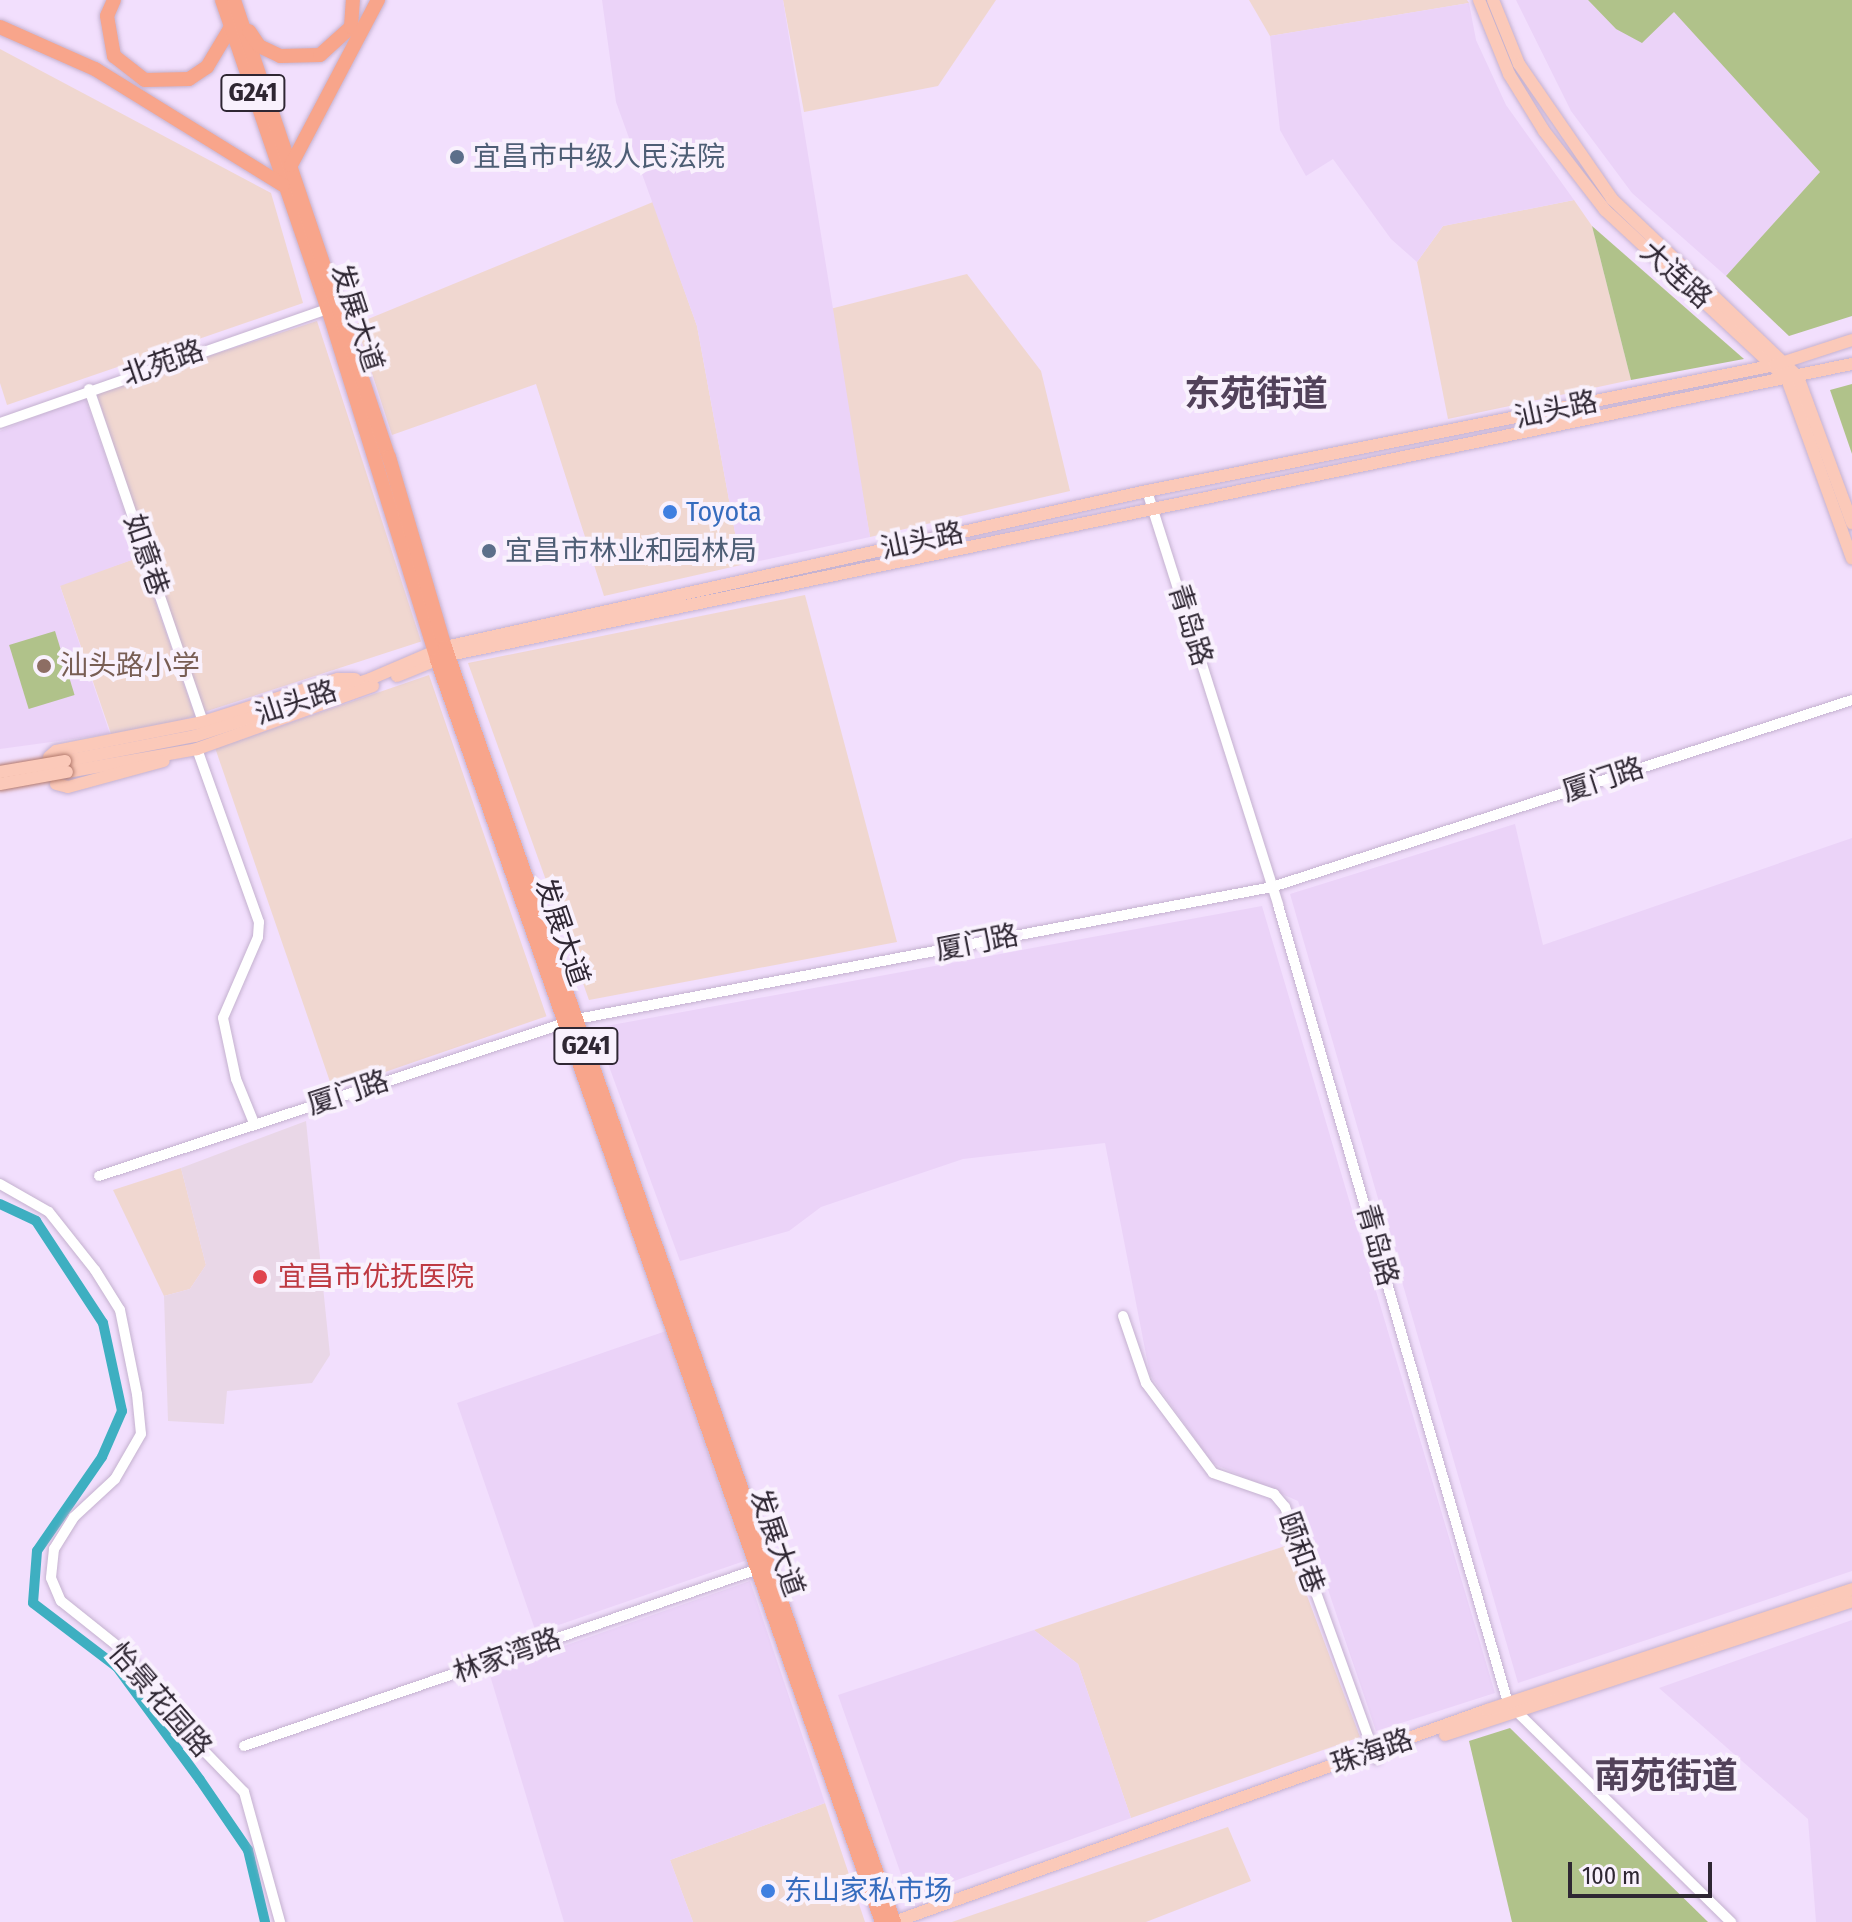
<!DOCTYPE html>
<html>
<head>
<meta charset="utf-8">
<style>
	body { margin:0 }
	#map { position:relative; width:1852px; height:1922px; overflow:hidden; background:#f2dffd; font-family:"Fira Sans Condensed","Noto Sans SC",sans-serif }
	div>[style] { position:absolute }
	.commercial>* { inset:0; background:#f0d7d0; transform-origin:0 0 }
	.built>* { inset:0; background:#ebd3f8; transform-origin:0 0 }
	.medical>* { inset:0; background:#e9d7e7 }
	.green>* { inset:0; background:#b0c28a; transform-origin:0 0 }
	.canal>* { height:10px; margin:-5px; padding:0 5px; transform-origin:5px; border-radius:5px; background:#3eafc1 }
	.roads { filter:drop-shadow(0 0 2px #c4b1cf) drop-shadow(0 0 2px #c4b1cf) }
	.minor>* { height:10px; margin:-5px; padding:0 5px; transform-origin:5px; border-radius:5px; background:#fff }
	.major>* { height:12px; margin:-6px; padding:0 6px; transform-origin:6px; border-radius:6px; background:#fbc9b9 }
	.highway>* { height:14px; margin:-7px; padding:0 7px; transform-origin:7px; border-radius:7px; background:#f8a58b }
	.bridges { filter:drop-shadow(0 0 2px #b2796c) drop-shadow(0 0 2px #b2796c) }
	.major-bridge>* { height:12px; margin:-6px; padding:0 6px; transform-origin:6px; border-radius:6px; background:#fbc9b9 }
	.dots>* { width:22px; height:22px; translate:-50% -50%; box-sizing:border-box; border:4px solid #f9f1fd; border-radius:50% }
	span { translate:-50% -50%; white-space:nowrap; text-align:center; line-height:1.15; -webkit-text-stroke:8px #f9f1fd; paint-order:stroke }
	.shield-label span { padding:2px 6px; background:#f9f1fd; border:2px solid; border-radius:6px; -webkit-text-stroke-width:0 }
	.shield-label { font-size:26px; color:#2f2733; font-weight:700 }
	.service-label { font-size:28px; color:#4e5e75 }
	.left { translate:0 -50%; text-align:left }
	.street-label { font-size:28px; color:#2f2733 }
	.shop-label { font-size:28px; color:#366cbe }
	.education-label { font-size:28px; color:#785e54 }
	.health-label { font-size:28px; color:#be3a42 }
	.district-label { font-size:36px; color:#52425a; font-weight:700 }
	.scale { position:absolute; left:1568px; top:1862px; width:144px; height:36px; box-sizing:border-box; border:4px solid #2f2733; border-top:0; padding-left:10px; font-size:24px; line-height:28px; white-space:nowrap; color:#2f2733; -webkit-text-stroke:6px #f9f1fd; paint-order:stroke }
</style>
</head>
<body>
<div id="map">
	<div class="commercial">
		<div style="clip-path:polygon(783px 0,996px 0,938px 86px,804px 112px)"></div>
		<div style="clip-path:polygon(1249px 0,1467px 0,1469px 3px,1270px 36px)"></div>
		<div style="clip-path:polygon(0 49px,271px 193px,303px 303px,7px 405px,0 383px)"></div>
		<div style="clip-path:polygon(1574px 200px,1592px 226px,1631px 380px,1448px 419px,1417px 262px,1443px 226px)"></div>
		<div style="clip-path:polygon(653px 202px,697px 326px,741px 565px,604px 596px,536px 384px,392px 435px,356px 324px)"></div>
		<div style="clip-path:polygon(967px 274px,1041px 371px,1070px 491px,870px 537px,830px 309px)"></div>
		<div style="left:317px;top:321px;width:337px;height:232px;rotate:72deg"></div>
		<div style="left:140px;top:557px;width:168px;height:85px;rotate:71deg"></div>
		<div style="clip-path:polygon(805px 595px,897px 942px,589px 1000px,468px 663px)"></div>
		<div style="left:429px;top:675px;width:361px;height:226px;rotate:71deg"></div>
		<div style="clip-path:polygon(181px 1168px,206px 1265px,190px 1289px,164px 1296px,113px 1190px)"></div>
		<div style="clip-path:polygon(1288px 1545px,1360px 1737px,1131px 1818px,1078px 1664px,1034px 1630px)"></div>
		<div style="clip-path:polygon(825px 1803px,865px 1922px,693px 1922px,670px 1860px)"></div>
		<div style="clip-path:polygon(1228px 1827px,1251px 1881px,1146px 1922px,952px 1922px)"></div>
	</div>
	<div class="built">
		<div style="clip-path:polygon(602px 0,783px 0,870px 537px,741px 565px,697px 326px,616px 102px)"></div>
		<div style="clip-path:polygon(1516px 0,1588px 0,1616px 29px,1674px 11px,1820px 172px,1726px 276px,1632px 193px,1571px 111px)"></div>
		<div style="clip-path:polygon(1469px 3px,1476px 40px,1506px 105px,1574px 200px,1443px 226px,1417px 262px,1391px 239px,1333px 159px,1306px 176px,1280px 130px,1270px 36px)"></div>
		<div style="clip-path:polygon(85px 397px,140px 557px,60px 586px,110px 734px,0 749px,0 431px)"></div>
		<div style="clip-path:polygon(1515px 824px,1543px 945px,1852px 838px,1852px 1571px,1518px 1683px,1290px 894px)"></div>
		<div style="clip-path:polygon(1262px 906px,1495px 1693px,1376px 1731px,1298px 1501px,1212px 1463px,1150px 1375px,1105px 1143px,963px 1159px,821px 1207px,789px 1231px,680px 1261px,595px 1028px)"></div>
		<div style="left:666px;top:1331px;width:243px;height:221px;rotate:71deg"></div>
		<div style="clip-path:polygon(750px 1581px,825px 1803px,670px 1860px,693px 1922px,564px 1922px,489px 1672px)"></div>
		<div style="clip-path:polygon(1852px 1620px,1852px 1922px,1816px 1922px,1808px 1819px,1659px 1688px)"></div>
		<div style="clip-path:polygon(1034px 1630px,1078px 1664px,1131px 1818px,909px 1897px,838px 1695px)"></div>
	</div>
	<div class="medical">
		<div style="clip-path:polygon(306px 1121px,330px 1355px,312px 1383px,227px 1391px,224px 1424px,168px 1421px,164px 1296px,190px 1289px,206px 1265px,181px 1168px)"></div>
	</div>
	<div class="green">
		<div style="clip-path:polygon(1588px 0,1852px 0,1852px 316px,1789px 336px,1726px 276px,1820px 172px,1674px 12px,1642px 43px,1616px 29px)"></div>
		<div style="clip-path:polygon(1592px 226px,1744px 359px,1631px 380px)"></div>
		<div style="clip-path:polygon(1852px 384px,1852px 454px,1830px 390px)"></div>
		<div style="left:55px;top:631px;width:67px;height:48px;rotate:73deg"></div>
		<div style="clip-path:polygon(1510px 1728px,1708px 1922px,1512px 1922px,1469px 1741px)"></div>
	</div>
	<div class="canal">
		<div style="left:0;top:1204px;width:40px;rotate:25deg"></div>
		<div style="left:36px;top:1221px;width:122px;rotate:56.7deg"></div>
		<div style="left:103px;top:1323px;width:90px;rotate:77.8deg"></div>
		<div style="left:122px;top:1411px;width:50px;rotate:113.5deg"></div>
		<div style="left:102px;top:1457px;width:114px;rotate:124.7deg"></div>
		<div style="left:37px;top:1551px;width:52px;rotate:94.4deg"></div>
		<div style="left:33px;top:1603px;width:106px;rotate:37.3deg"></div>
		<div style="left:117px;top:1667px;width:140px;rotate:53.7deg"></div>
		<div style="left:200px;top:1780px;width:85px;rotate:55.6deg"></div>
		<div style="left:248px;top:1850px;width:74px;rotate:76.7deg"></div>
	</div>
	<div class="roads">
		<div class="minor">
			<div style="left:89px;top:389px;width:352px;rotate:71.1deg"></div>
			<div style="left:0;top:423px;width:347px;rotate:-19.2deg"></div>
			<div style="left:1147px;top:491px;width:434px;rotate:72.4deg"></div>
			<div style="left:1278px;top:905px;width:830px;rotate:73.92deg"></div>
			<div style="left:1508px;top:1703px;width:313px;rotate:44.5deg"></div>
			<div style="left:197px;top:749px;width:184px;rotate:70.3deg"></div>
			<div style="left:259px;top:922px;width:15px;rotate:94deg"></div>
			<div style="left:258px;top:937px;width:88px;rotate:113.4deg"></div>
			<div style="left:223px;top:1018px;width:62px;rotate:78deg"></div>
			<div style="left:236px;top:1079px;width:48px;rotate:67.8deg"></div>
			<div style="left:99px;top:1176px;width:503px;rotate:-18.18deg"></div>
			<div style="left:577px;top:1019px;width:707px;rotate:-10.75deg"></div>
			<div style="left:1272px;top:887px;width:609px;rotate:-17.87deg"></div>
			<div style="left:0;top:1184px;width:56px;rotate:29.7deg"></div>
			<div style="left:49px;top:1212px;width:74px;rotate:51.6deg"></div>
			<div style="left:95px;top:1270px;width:47px;rotate:58deg"></div>
			<div style="left:120px;top:1310px;width:86px;rotate:78.6deg"></div>
			<div style="left:137px;top:1394px;width:40px;rotate:84.3deg"></div>
			<div style="left:141px;top:1434px;width:52px;rotate:120deg"></div>
			<div style="left:115px;top:1479px;width:56px;rotate:137.2deg"></div>
			<div style="left:74px;top:1517px;width:38px;rotate:122deg"></div>
			<div style="left:54px;top:1549px;width:29px;rotate:96deg"></div>
			<div style="left:51px;top:1578px;width:25px;rotate:67deg"></div>
			<div style="left:61px;top:1601px;width:82px;rotate:38.6deg"></div>
			<div style="left:125px;top:1652px;width:89px;rotate:53.6deg"></div>
			<div style="left:178px;top:1724px;width:95px;rotate:45.9deg"></div>
			<div style="left:244px;top:1792px;width:135px;rotate:74.5deg"></div>
			<div style="left:1123px;top:1316px;width:71px;rotate:71.1deg"></div>
			<div style="left:1146px;top:1383px;width:112px;rotate:53.3deg"></div>
			<div style="left:1213px;top:1473px;width:65px;rotate:19deg"></div>
			<div style="left:1274px;top:1494px;width:17px;rotate:50deg"></div>
			<div style="left:1285px;top:1507px;width:268px;rotate:70.1deg"></div>
			<div style="left:244px;top:1746px;width:550px;rotate:-19deg"></div>
		</div>
		<div class="major">
			<div style="left:1479px;top:0;width:80px;rotate:67.9deg"></div>
			<div style="left:1509px;top:74px;width:67px;rotate:58.4deg"></div>
			<div style="left:1544px;top:131px;width:100px;rotate:52.3deg"></div>
			<div style="left:1605px;top:210px;width:248px;rotate:42.9deg"></div>
			<div style="left:1787px;top:379px;width:191px;rotate:70.1deg"></div>
			<div style="left:1493px;top:0;width:69px;rotate:67.9deg"></div>
			<div style="left:1519px;top:64px;width:164px;rotate:55.4deg"></div>
			<div style="left:1612px;top:199px;width:257px;rotate:43.7deg"></div>
			<div style="left:1798px;top:377px;width:156px;rotate:69.7deg"></div>
			<div style="left:397px;top:676px;width:56px;rotate:-22deg"></div>
			<div style="left:449px;top:655px;width:1433px;rotate:-11.72deg"></div>
			<div style="left:49px;top:757px;width:9px;rotate:-41deg"></div>
			<div style="left:56px;top:751px;width:150px;rotate:-11.2deg"></div>
			<div style="left:203px;top:722px;width:142px;rotate:-17.7deg"></div>
			<div style="left:338px;top:679px;width:17px"></div>
			<div style="left:65px;top:761px;width:132px;rotate:-10.9deg"></div>
			<div style="left:195px;top:736px;width:184px;rotate:-18deg"></div>
			<div style="left:370px;top:679px;width:82px;rotate:-23.1deg"></div>
			<div style="left:445px;top:647px;width:719px;rotate:-12.53deg"></div>
			<div style="left:1147px;top:491px;width:641px;rotate:-11.35deg"></div>
			<div style="left:1775px;top:365px;width:81px;rotate:-18deg"></div>
			<div style="left:67px;top:772px;width:132px;rotate:-10deg"></div>
			<div style="left:197px;top:749px;width:187px;rotate:-19.7deg"></div>
			<div style="left:56px;top:784px;width:12px;rotate:14deg"></div>
			<div style="left:68px;top:787px;width:99px;rotate:-15.2deg"></div>
			<div style="left:1445px;top:1735px;width:428px;rotate:-18.2deg"></div>
			<div style="left:894px;top:1922px;width:630px;rotate:-19.67deg"></div>
			<div style="left:1487px;top:1710px;width:385px;rotate:-18.3deg"></div>
		</div>
		<div class="highway">
			<div style="left:114px;top:0;width:17px;rotate:114deg"></div>
			<div style="left:107px;top:16px;width:41px;rotate:80.1deg"></div>
			<div style="left:114px;top:56px;width:39px;rotate:38deg"></div>
			<div style="left:145px;top:80px;width:44px;rotate:-1.3deg"></div>
			<div style="left:189px;top:79px;width:22px;rotate:-34deg"></div>
			<div style="left:207px;top:67px;width:47px;rotate:-59deg"></div>
			<div style="left:222px;top:0;width:327px;rotate:71.1deg"></div>
			<div style="left:328px;top:309px;width:368px;rotate:72.7deg"></div>
			<div style="left:437px;top:660px;width:1338px;rotate:70.58deg"></div>
			<div style="left:234px;top:0;width:483px;rotate:71.3deg"></div>
			<div style="left:389px;top:457px;width:198px;rotate:73.6deg"></div>
			<div style="left:445px;top:647px;width:1352px;rotate:70.6deg"></div>
			<div style="left:0;top:27px;width:104px;rotate:23.9deg"></div>
			<div style="left:95px;top:69px;width:221px;rotate:31.7deg"></div>
			<div style="left:249px;top:31px;width:18px;rotate:56deg"></div>
			<div style="left:259px;top:46px;width:23px;rotate:25deg"></div>
			<div style="left:280px;top:56px;width:40px;rotate:-1.4deg"></div>
			<div style="left:320px;top:55px;width:42px;rotate:-42.1deg"></div>
			<div style="left:351px;top:27px;width:27px;rotate:-86deg"></div>
			<div style="left:291px;top:165px;width:187px;rotate:-62.2deg"></div>
		</div>
	</div>
	<div class="bridges">
		<div class="major-bridge">
			<div style="left:0;top:772px;width:66px;rotate:-9.6deg"></div>
			<div style="left:0;top:784px;width:68px;rotate:-10.2deg"></div>
		</div>
	</div>
	<div class="dots">
		<div style="left:457px;top:157px;background:#5c6f8a"></div>
		<div style="left:670px;top:512px;background:#3f7fe0"></div>
		<div style="left:489px;top:551px;background:#5c6f8a"></div>
		<div style="left:44px;top:666px;background:#8d6e63"></div>
		<div style="left:260px;top:1277px;background:#e0444e"></div>
		<div style="left:768px;top:1891px;background:#3f7fe0"></div>
	</div>
	<div class="shield-label">
		<span style="left:253px;top:93px">G241</span>
		<span style="left:586px;top:1046px">G241</span>
	</div>
	<div class="service-label">
		<span class="left" style="left:473px;top:157px">宜昌市中级人民法院</span>
		<span class="left" style="left:505px;top:551px">宜昌市林业和园林局</span>
	</div>
	<div class="street-label">
		<span style="left:1676px;top:275px;rotate:42deg">大连路</span>
		<span style="left:357px;top:318px;rotate:72deg">发展大道</span>
		<span style="left:163px;top:363px;rotate:-19deg">北苑路</span>
		<span style="left:1556px;top:410px;rotate:-12deg">汕头路</span>
		<span style="left:922px;top:541px;rotate:-12deg">汕头路</span>
		<span style="left:146px;top:555px;rotate:71deg">如意巷</span>
		<span style="left:1190px;top:625px;rotate:72deg">青岛路</span>
		<span style="left:296px;top:703px;rotate:-18deg">汕头路</span>
		<span style="left:1603px;top:780px;rotate:-18deg">厦门路</span>
		<span style="left:562px;top:932px;rotate:71deg">发展大道</span>
		<span style="left:977px;top:943px;rotate:-11deg">厦门路</span>
		<span style="left:348px;top:1093px;rotate:-18deg">厦门路</span>
		<span style="left:1377px;top:1245px;rotate:74deg">青岛路</span>
		<span style="left:777px;top:1543px;rotate:71deg">发展大道</span>
		<span style="left:1301px;top:1553px;rotate:70deg">颐和巷</span>
		<span style="left:507px;top:1656px;rotate:-19deg">林家湾路</span>
		<span style="left:160px;top:1700px;rotate:49deg">怡景花园路</span>
		<span style="left:1372px;top:1752px;rotate:-19deg">珠海路</span>
	</div>
	<div class="shop-label">
		<span class="left" style="left:686px;top:512px">Toyota</span>
		<span class="left" style="left:784px;top:1891px">东山家私市场</span>
	</div>
	<div class="education-label">
		<span class="left" style="left:60px;top:666px">汕头路小学</span>
	</div>
	<div class="health-label">
		<span class="left" style="left:278px;top:1277px">宜昌市优抚医院</span>
	</div>
	<div class="district-label">
		<span style="left:1256px;top:395px">东苑街道</span>
		<span style="left:1666px;top:1777px">南苑街道</span>
	</div>
	<div class="scale">100 m</div>
</div>
</body>
</html>
